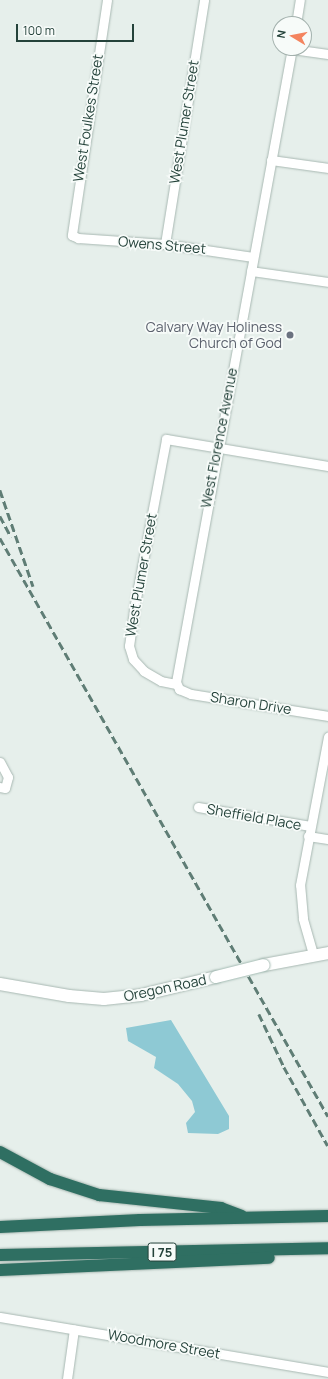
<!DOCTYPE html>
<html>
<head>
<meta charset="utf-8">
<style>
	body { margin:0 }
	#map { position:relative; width:328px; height:1379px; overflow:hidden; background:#e6efeb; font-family:Manrope,sans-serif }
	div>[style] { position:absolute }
	.water>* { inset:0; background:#8ec9d4 }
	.roads { filter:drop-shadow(0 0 1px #a8b8b2) drop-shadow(0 0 1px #a8b8b2) }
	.street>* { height:9px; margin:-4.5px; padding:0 4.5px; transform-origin:4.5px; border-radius:4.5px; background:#fff }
	.secondary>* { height:12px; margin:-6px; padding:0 6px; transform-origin:6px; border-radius:6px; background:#fff }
	.highway>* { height:12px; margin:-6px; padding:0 6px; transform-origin:6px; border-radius:6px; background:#2f6f62 }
	.rail>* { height:2.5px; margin-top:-1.25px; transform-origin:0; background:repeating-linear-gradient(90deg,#5f7d75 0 8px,transparent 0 12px) }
	.bridges { filter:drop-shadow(0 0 1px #a4bbb3) drop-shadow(0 0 1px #a4bbb3) }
	.secondary-bridge>* { height:12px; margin:-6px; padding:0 6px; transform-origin:6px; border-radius:6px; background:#fff }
	.dots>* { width:11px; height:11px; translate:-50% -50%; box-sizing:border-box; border:2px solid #f7fbf9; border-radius:50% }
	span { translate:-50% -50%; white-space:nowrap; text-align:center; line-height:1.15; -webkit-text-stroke:3.5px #f7fbf9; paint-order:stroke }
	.shield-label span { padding:1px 3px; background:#f7fbf9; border:1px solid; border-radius:3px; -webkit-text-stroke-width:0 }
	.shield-label { font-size:13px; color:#24423a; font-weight:700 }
	.street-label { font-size:14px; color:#24423a }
	.worship-label { font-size:14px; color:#5b616d }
	.right { translate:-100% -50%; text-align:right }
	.north { position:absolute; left:272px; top:16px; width:40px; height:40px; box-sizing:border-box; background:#f7fbf9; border:1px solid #a3b1ad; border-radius:50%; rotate:280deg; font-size:11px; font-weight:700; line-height:16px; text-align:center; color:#24423a }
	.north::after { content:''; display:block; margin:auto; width:14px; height:18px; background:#f4845f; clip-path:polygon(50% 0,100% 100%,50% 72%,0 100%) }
	.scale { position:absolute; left:16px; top:24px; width:118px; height:18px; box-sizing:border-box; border:2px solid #24423a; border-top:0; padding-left:5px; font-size:12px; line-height:14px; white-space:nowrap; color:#24423a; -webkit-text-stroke:3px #f7fbf9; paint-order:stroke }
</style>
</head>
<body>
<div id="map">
	<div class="water">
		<div style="clip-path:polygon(171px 1020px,229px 1116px,229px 1129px,218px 1134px,188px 1133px,186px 1123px,195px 1112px,192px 1101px,178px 1084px,154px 1068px,156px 1057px,128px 1041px,126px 1028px)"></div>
	</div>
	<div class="roads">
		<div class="street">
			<div style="left:107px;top:0;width:238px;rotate:98.5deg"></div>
			<div style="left:72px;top:235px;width:7px;rotate:27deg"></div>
			<div style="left:78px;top:238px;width:87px;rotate:3.9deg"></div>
			<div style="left:165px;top:244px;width:89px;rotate:8.4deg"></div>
			<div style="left:296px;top:24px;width:24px;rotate:-81deg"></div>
			<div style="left:292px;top:48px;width:645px;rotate:100.37deg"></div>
			<div style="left:176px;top:682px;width:8px;rotate:67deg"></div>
			<div style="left:179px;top:689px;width:13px;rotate:23deg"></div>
			<div style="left:191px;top:694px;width:139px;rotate:9.1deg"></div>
			<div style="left:292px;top:49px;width:36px;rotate:8deg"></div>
			<div style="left:271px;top:160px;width:58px;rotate:8deg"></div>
			<div style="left:165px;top:244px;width:247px;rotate:-80.9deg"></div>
			<div style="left:251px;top:271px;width:78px;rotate:8.1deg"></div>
			<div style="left:176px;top:684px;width:15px;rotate:-169deg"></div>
			<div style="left:161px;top:681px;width:20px;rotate:-150deg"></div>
			<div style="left:144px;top:671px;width:16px;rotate:-133deg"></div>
			<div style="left:133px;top:659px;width:14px;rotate:-107deg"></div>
			<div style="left:129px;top:646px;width:37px;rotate:-82deg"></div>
			<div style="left:134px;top:609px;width:173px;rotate:-79.3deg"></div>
			<div style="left:166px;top:439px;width:164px;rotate:9.5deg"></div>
			<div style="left:0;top:762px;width:17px;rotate:62deg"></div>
			<div style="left:8px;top:777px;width:11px;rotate:105deg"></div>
			<div style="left:5px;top:788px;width:5px;rotate:-169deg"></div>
			<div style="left:198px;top:807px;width:114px;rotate:9.6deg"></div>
			<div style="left:308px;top:836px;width:20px;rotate:9deg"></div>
			<div style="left:313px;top:954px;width:37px;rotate:-106deg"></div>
			<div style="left:303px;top:918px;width:33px;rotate:-95deg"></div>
			<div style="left:300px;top:885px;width:151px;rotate:-79.3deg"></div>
			<div style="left:0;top:1317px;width:333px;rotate:9.5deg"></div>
			<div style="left:67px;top:1379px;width:50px;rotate:-82deg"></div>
		</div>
		<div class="secondary">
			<div style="left:264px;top:965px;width:65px;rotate:-10.6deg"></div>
			<div style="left:0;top:984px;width:70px;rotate:9.9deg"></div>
			<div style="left:69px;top:996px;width:35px;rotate:5deg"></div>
			<div style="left:104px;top:999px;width:37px;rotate:-6deg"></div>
			<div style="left:141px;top:995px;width:77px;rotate:-13.5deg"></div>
		</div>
		<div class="highway">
			<div style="left:0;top:1152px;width:57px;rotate:28.4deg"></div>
			<div style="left:50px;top:1179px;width:52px;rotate:18.1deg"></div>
			<div style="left:99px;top:1195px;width:123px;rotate:6.1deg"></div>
			<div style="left:221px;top:1208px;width:22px;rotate:21deg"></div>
			<div style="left:0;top:1227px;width:140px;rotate:-2.9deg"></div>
			<div style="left:140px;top:1220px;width:188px;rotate:-1.2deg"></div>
			<div style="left:0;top:1255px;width:328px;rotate:-1.2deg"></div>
			<div style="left:0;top:1270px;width:269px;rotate:-2.6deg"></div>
		</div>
	</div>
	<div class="rail">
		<div style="left:0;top:490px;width:102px;rotate:71deg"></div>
		<div style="left:0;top:516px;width:24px;rotate:62deg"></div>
		<div style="left:0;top:538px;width:665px;rotate:60.43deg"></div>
		<div style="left:259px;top:1014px;width:59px;rotate:64.7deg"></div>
		<div style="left:284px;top:1067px;width:90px;rotate:60.9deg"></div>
	</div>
	<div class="bridges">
		<div class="secondary-bridge">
			<div style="left:216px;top:977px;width:49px;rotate:-14deg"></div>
		</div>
	</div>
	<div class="dots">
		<div style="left:290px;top:335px;background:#6b7280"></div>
	</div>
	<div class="shield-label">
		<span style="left:162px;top:1252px">I 75</span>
	</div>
	<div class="street-label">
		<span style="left:88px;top:118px;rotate:-81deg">West Foulkes Street</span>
		<span style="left:184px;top:122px;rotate:-81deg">West Plumer Street</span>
		<span style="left:162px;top:245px;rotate:5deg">Owens Street</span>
		<span style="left:219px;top:438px;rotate:-79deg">West Florence Avenue</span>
		<span style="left:141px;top:575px;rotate:-80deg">West Plumer Street</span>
		<span style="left:251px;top:703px;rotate:9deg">Sharon Drive</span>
		<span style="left:254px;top:817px;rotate:10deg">Sheffield Place</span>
		<span style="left:165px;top:988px;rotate:-12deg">Oregon Road</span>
		<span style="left:164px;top:1344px;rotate:10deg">Woodmore Street</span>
	</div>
	<div class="worship-label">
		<span class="right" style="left:282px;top:335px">Calvary Way Holiness<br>Church of God</span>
	</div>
	<div class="north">N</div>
	<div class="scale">100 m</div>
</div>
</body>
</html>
